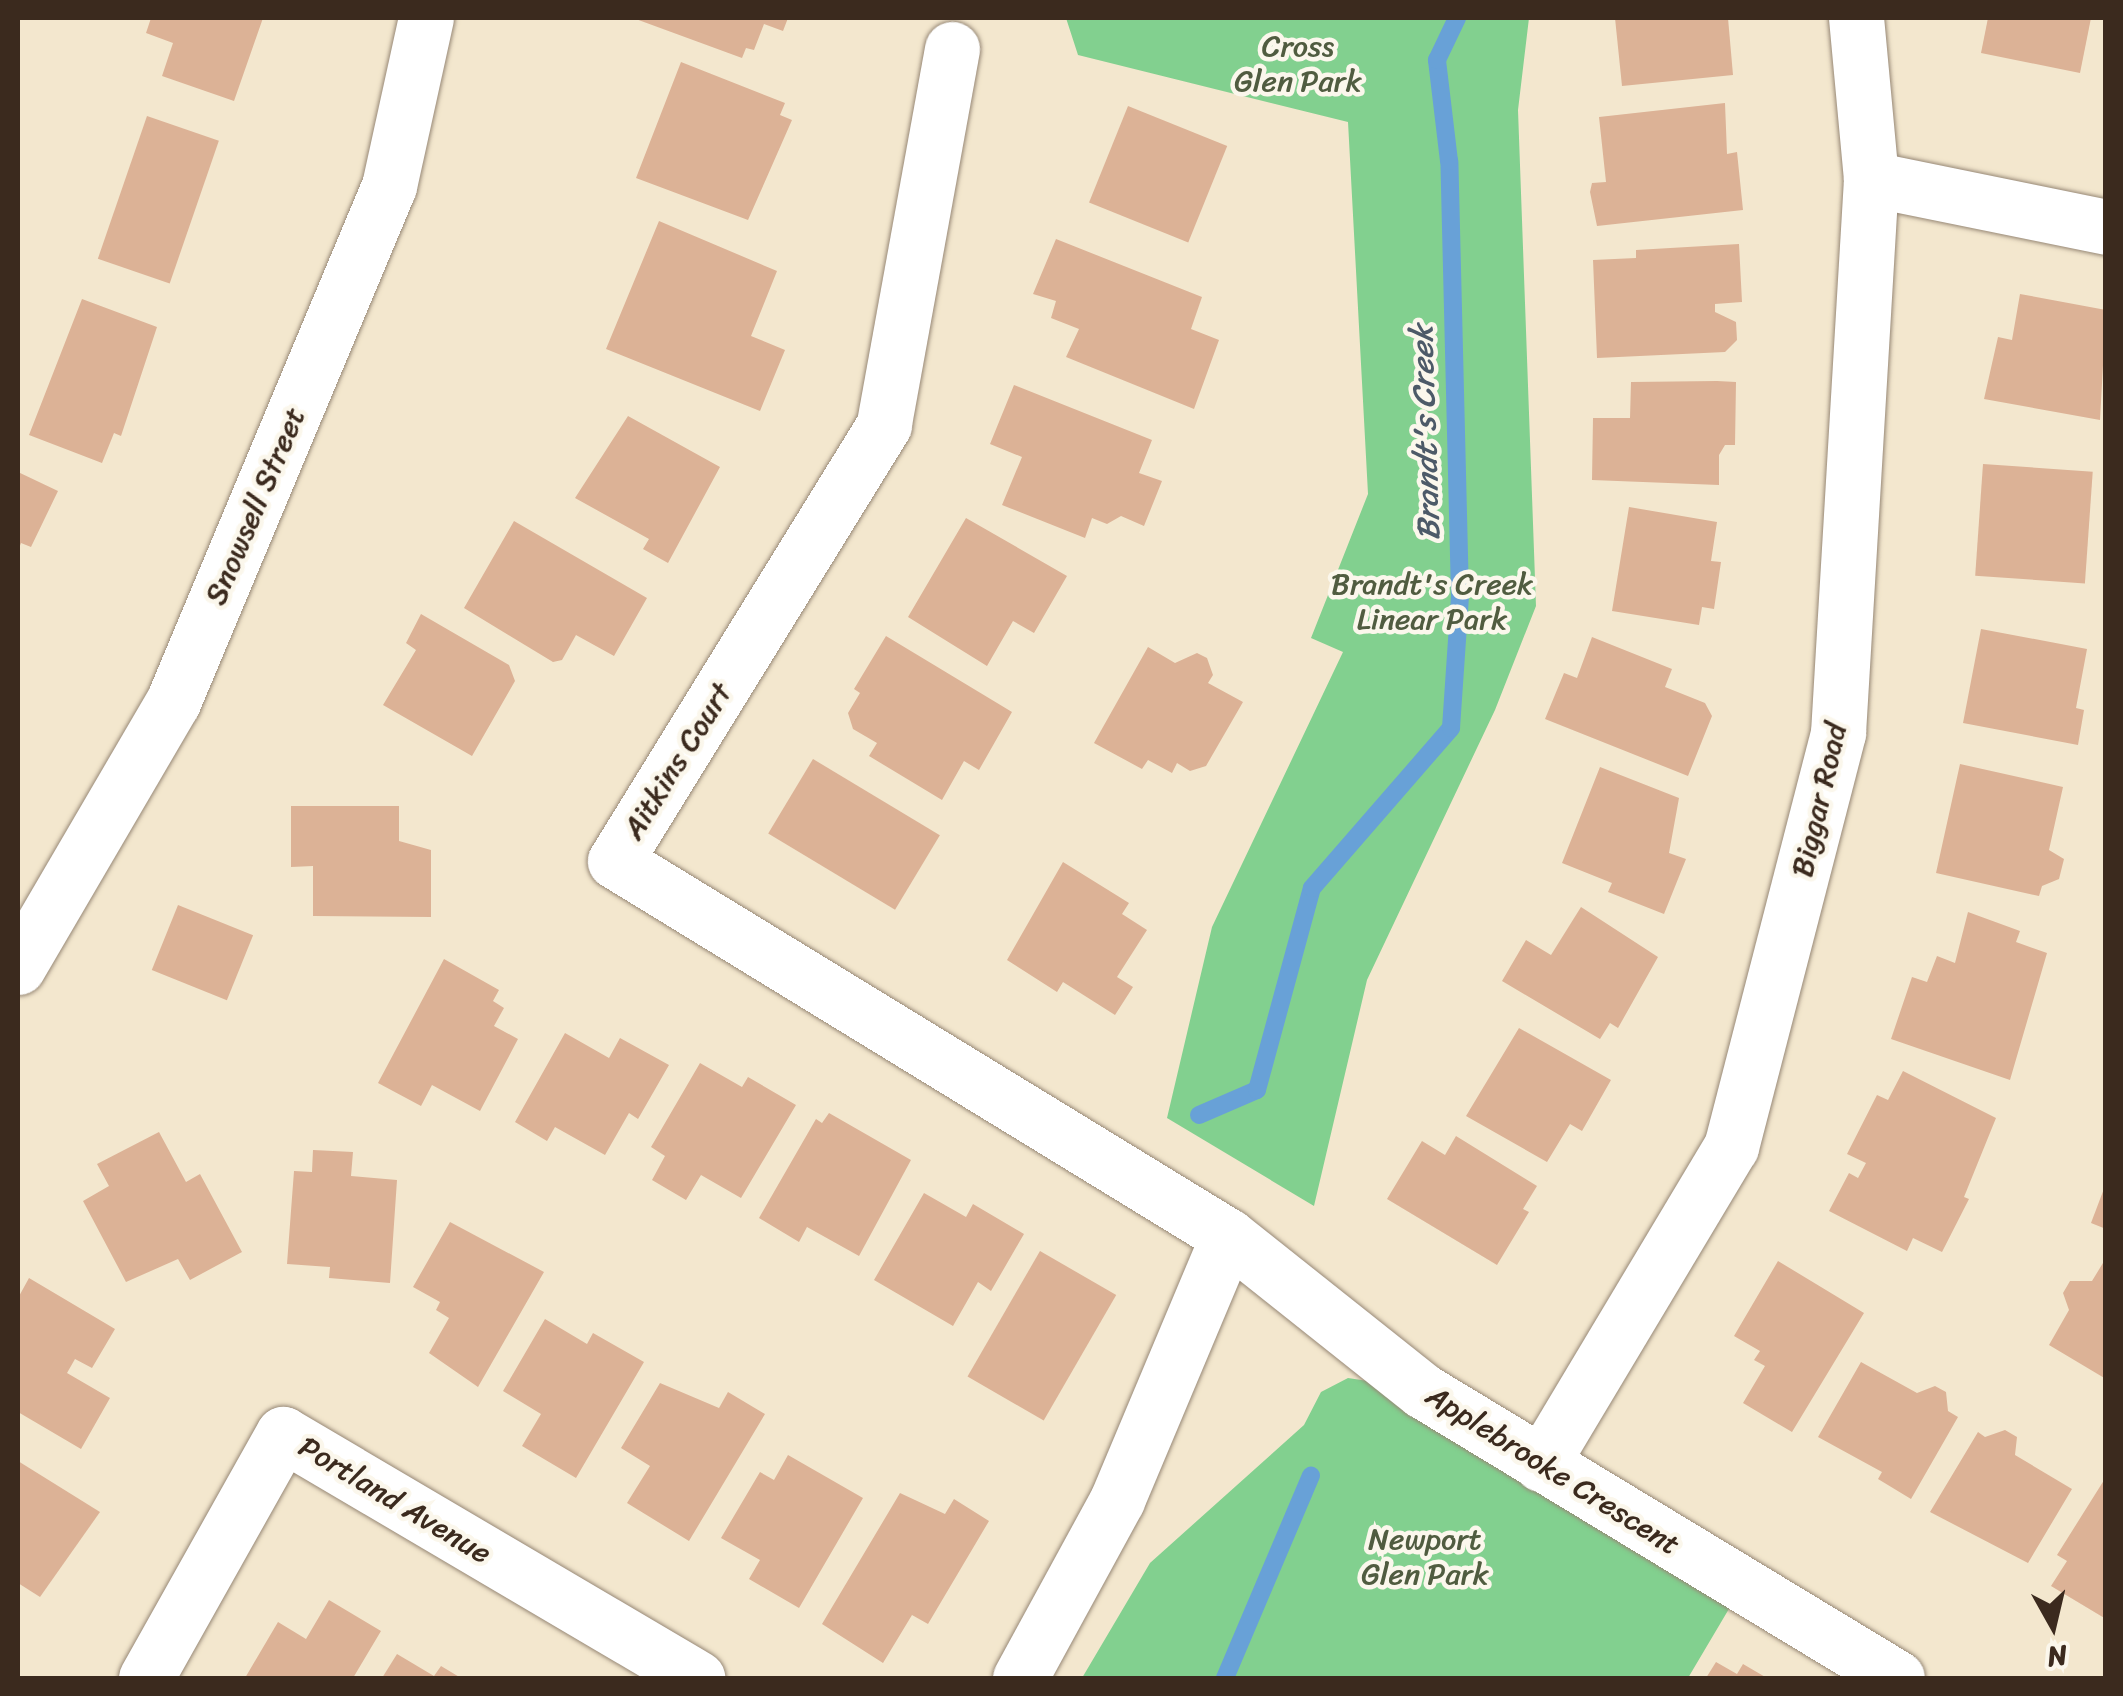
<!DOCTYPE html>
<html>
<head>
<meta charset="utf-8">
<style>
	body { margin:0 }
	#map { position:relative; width:2123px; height:1696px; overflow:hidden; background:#f3e7ce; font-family:Sriracha,sans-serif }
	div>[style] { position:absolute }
	.green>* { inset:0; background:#82d08f }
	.stream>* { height:18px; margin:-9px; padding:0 9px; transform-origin:9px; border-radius:9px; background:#68a1d7 }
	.building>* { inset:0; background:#dcb296; transform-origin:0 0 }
	.roads { filter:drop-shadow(0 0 2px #978876) drop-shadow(0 0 2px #978876) }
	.minor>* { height:55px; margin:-27.5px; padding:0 27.5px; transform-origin:27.5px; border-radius:27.5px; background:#fff }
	span { translate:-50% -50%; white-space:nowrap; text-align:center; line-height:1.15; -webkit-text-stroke:9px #fbf7ec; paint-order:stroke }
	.park-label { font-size:30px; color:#505c40 }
	.street-label { font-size:30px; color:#3b2a1e }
	.water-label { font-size:32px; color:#4d5a68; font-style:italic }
	.frame { position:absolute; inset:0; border:20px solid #3b2a1e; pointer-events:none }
	.north { position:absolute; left:2003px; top:1576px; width:100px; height:100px; -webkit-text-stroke:8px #fbf7ec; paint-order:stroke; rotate:172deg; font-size:28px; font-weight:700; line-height:40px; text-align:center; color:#3b2a1e }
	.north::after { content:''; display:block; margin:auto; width:35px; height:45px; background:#3b2a1e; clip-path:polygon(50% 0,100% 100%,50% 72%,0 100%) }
</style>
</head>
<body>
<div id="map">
	<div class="green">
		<div style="clip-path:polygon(1066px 18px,1529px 18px,1518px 110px,1536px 606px,1495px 710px,1367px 980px,1314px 1206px,1167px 1118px,1212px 927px,1343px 652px,1311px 638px,1368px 494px,1348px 122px,1078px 55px)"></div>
		<div style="clip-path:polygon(1348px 1378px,1368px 1381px,1736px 1597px,1688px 1678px,1082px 1678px,1150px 1563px,1304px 1425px,1321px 1392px)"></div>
	</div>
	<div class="stream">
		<div style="left:1199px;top:1115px;width:63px;rotate:-23.3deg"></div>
		<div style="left:1257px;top:1090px;width:209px;rotate:-74.8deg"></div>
		<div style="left:1312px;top:888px;width:212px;rotate:-49deg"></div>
		<div style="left:1451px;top:728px;width:132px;rotate:-86.1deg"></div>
		<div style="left:1460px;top:596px;width:435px;rotate:-91.4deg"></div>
		<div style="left:1449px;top:161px;width:102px;rotate:-96.8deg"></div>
		<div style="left:1437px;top:60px;width:47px;rotate:-64.5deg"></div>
		<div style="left:1225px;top:1678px;width:220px;rotate:-67deg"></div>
	</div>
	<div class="building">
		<div style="clip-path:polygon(151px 18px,263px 18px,234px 101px,162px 76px,173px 43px,146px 33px)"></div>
		<div style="clip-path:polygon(633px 18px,788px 18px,783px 31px,764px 24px,754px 50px,746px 48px,742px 58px)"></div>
		<div style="clip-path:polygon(1615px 18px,1728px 18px,1733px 75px,1622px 86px)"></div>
		<div style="clip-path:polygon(1988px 18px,2091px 18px,2080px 73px,1981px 53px)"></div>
		<div style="clip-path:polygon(681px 62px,785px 103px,780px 115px,792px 120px,748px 220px,636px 178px)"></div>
		<div style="clip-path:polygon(1725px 103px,1727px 154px,1737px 152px,1743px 210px,1597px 226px,1590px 192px,1592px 183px,1606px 182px,1599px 117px)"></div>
		<div style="left:1128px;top:106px;width:107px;height:104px;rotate:22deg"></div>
		<div style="left:147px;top:116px;width:76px;height:151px;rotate:19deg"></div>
		<div style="clip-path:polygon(659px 221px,777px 271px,751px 336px,785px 350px,760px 411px,606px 349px)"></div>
		<div style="clip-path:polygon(1056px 239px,1202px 297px,1191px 329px,1219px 340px,1194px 409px,1066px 357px,1079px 329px,1051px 318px,1056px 301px,1033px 294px)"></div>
		<div style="clip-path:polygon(1739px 244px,1742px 302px,1715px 304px,1715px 312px,1736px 322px,1737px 340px,1725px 352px,1597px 358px,1593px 260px,1636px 258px,1636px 250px)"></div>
		<div style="clip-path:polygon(2020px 294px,2106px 310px,2100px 420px,1984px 399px,1998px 337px,2012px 340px)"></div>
		<div style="clip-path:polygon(82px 299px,157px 327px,121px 436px,114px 433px,102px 463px,29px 435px)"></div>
		<div style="clip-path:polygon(1717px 381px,1736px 382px,1735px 445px,1725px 445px,1719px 455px,1719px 485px,1592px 480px,1593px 418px,1630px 418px,1631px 382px)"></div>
		<div style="clip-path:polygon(1014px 385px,1152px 440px,1139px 473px,1162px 481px,1144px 526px,1121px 516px,1107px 524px,1092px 518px,1085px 538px,1002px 505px,1022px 457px,990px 444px)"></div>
		<div style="clip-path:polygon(628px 416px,720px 467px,668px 563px,643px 549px,649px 539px,575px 498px)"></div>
		<div style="left:1983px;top:464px;width:110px;height:112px;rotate:4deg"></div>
		<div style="clip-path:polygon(18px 472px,58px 491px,31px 547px,21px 543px,18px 551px)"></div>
		<div style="clip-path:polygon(1629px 507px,1717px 522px,1711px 561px,1721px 562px,1714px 609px,1702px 607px,1699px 625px,1612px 611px)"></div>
		<div style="clip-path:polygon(966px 518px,1067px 576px,1034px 633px,1013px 621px,987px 666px,908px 617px)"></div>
		<div style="clip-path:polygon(514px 521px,647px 598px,614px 656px,576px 635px,562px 660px,553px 662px,464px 608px)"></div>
		<div style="clip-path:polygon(421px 614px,509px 665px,515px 681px,472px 756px,383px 705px,416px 650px,406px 643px)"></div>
		<div style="clip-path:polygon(1981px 629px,2087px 649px,2076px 708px,2084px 710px,2078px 745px,1963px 723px)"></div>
		<div style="clip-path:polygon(886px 636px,1012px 712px,979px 770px,964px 761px,942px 800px,869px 756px,877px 743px,853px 729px,848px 713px,860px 693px,854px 689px)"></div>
		<div style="clip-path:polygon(1592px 637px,1672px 669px,1665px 687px,1705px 703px,1712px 716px,1688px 776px,1545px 719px,1564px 673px,1577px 678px)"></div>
		<div style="clip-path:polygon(1148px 647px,1175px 663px,1197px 653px,1207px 658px,1213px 675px,1208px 683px,1243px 702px,1206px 766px,1190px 771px,1177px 763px,1172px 773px,1148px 760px,1142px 769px,1094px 743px)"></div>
		<div style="left:813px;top:759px;width:148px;height:87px;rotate:31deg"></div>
		<div style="clip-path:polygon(1960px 764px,2063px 787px,2049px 850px,2064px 859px,2059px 879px,2042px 886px,2039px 896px,1936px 873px)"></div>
		<div style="clip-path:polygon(1600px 767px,1679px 798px,1669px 853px,1686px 859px,1664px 914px,1608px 892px,1612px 883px,1562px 863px)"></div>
		<div style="clip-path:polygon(291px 806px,399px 806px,399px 841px,431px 850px,431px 917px,313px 916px,313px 866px,291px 867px)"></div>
		<div style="clip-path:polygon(1063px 862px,1129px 903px,1122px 914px,1147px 930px,1117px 977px,1133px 987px,1115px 1015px,1063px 982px,1057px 992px,1007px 960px)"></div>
		<div style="left:178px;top:905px;width:81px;height:70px;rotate:22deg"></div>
		<div style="clip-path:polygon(1581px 907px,1658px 957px,1618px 1028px,1610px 1023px,1600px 1039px,1502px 981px,1526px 940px,1551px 955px)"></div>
		<div style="clip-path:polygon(1968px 912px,2020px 931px,2016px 942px,2047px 953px,2010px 1080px,1891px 1039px,1912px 977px,1927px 982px,1937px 956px,1955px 963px)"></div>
		<div style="clip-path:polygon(444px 959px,499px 990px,493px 1001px,504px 1008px,494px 1026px,518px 1039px,480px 1111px,432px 1085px,421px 1106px,378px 1083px)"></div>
		<div style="clip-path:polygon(1519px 1028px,1611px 1080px,1582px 1131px,1570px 1124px,1547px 1162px,1466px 1116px)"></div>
		<div style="clip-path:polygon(565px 1033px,609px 1058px,620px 1038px,669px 1065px,638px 1119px,629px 1113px,605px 1155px,555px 1127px,547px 1141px,515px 1122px)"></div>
		<div style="clip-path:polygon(700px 1063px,742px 1087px,748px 1077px,796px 1105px,741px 1198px,701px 1175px,686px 1200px,652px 1180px,665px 1156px,651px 1147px)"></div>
		<div style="clip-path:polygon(1903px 1071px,1996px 1118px,1964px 1197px,1969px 1199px,1942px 1252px,1913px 1238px,1907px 1251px,1829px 1211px,1849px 1173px,1858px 1178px,1866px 1163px,1847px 1154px,1877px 1095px,1888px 1100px)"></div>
		<div style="clip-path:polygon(829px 1113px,911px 1160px,859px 1256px,807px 1227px,799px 1242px,759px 1218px,816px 1119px,822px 1123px)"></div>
		<div style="clip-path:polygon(159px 1132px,186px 1182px,200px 1174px,242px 1252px,190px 1280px,178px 1259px,126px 1282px,83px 1201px,109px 1186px,97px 1164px)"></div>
		<div style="clip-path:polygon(1456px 1136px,1537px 1186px,1523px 1209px,1529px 1212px,1497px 1265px,1387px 1199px,1422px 1141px,1445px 1155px)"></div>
		<div style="clip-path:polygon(313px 1150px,353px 1152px,351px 1176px,397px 1180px,390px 1283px,329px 1278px,330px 1267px,287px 1264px,294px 1171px,312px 1172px)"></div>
		<div style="clip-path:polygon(2105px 1186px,2106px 1186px,2106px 1229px,2091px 1223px)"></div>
		<div style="clip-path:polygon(924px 1193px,966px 1217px,973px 1204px,1024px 1234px,991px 1291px,978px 1282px,953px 1326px,874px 1280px)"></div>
		<div style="clip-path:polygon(450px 1222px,544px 1272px,478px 1387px,429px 1353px,449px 1318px,436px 1310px,440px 1302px,413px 1287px)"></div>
		<div style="left:1040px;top:1251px;width:88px;height:145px;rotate:30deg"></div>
		<div style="clip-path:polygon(2106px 1258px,2106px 1379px,2049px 1345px,2069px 1310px,2063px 1293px,2070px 1281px,2092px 1281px)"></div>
		<div style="clip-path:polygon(1778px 1261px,1864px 1313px,1792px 1432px,1743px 1403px,1765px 1366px,1754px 1360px,1760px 1351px,1734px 1336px)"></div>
		<div style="clip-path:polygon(29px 1278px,115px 1329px,92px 1368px,75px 1359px,67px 1373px,110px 1398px,81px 1449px,18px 1412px,18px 1298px)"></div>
		<div style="clip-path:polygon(545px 1319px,587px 1344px,593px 1333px,644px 1362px,576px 1478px,522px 1446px,541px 1414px,503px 1391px)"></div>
		<div style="clip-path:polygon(1861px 1362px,1917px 1393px,1935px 1386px,1946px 1392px,1948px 1411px,1958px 1417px,1911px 1499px,1878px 1479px,1882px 1472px,1818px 1437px)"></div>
		<div style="clip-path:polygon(660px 1383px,719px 1408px,728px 1392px,765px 1414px,689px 1541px,627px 1503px,650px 1466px,621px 1448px)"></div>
		<div style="clip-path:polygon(2005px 1430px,2017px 1437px,2015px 1455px,2072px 1489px,2028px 1563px,1930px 1512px,1978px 1432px,1985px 1437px)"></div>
		<div style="clip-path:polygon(788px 1455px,863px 1498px,799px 1608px,749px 1579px,760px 1560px,721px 1538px,760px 1472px,774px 1480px)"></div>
		<div style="clip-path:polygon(18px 1461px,100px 1512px,40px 1597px,18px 1583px)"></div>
		<div style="clip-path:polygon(2106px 1477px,2106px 1619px,2051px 1586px,2067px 1561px,2057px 1555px)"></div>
		<div style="clip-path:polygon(900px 1493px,945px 1514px,954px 1499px,989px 1521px,928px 1624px,912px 1615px,883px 1663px,822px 1624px)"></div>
		<div style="clip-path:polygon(329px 1600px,381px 1631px,353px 1678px,245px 1678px,278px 1622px,306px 1639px)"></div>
		<div style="clip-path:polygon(397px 1654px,434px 1676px,441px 1666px,461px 1678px,382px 1678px)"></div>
		<div style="clip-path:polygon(1716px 1662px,1737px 1674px,1743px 1664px,1767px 1678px,1706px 1678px)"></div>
	</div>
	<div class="roads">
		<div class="minor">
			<div style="left:952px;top:49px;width:382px;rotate:100.3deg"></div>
			<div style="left:884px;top:425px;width:512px;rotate:121.67deg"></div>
			<div style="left:615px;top:861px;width:719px;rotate:31.46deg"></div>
			<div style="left:1228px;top:1236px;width:249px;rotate:38.5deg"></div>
			<div style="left:1423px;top:1391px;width:554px;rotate:31.19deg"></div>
			<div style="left:1871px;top:179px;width:240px;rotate:11.5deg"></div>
			<div style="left:18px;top:967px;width:307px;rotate:-59.7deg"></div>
			<div style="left:173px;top:702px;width:559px;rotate:-67.29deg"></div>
			<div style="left:389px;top:186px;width:172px;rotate:-77.6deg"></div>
			<div style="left:1541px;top:1464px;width:370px;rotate:-59.1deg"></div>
			<div style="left:1731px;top:1147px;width:428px;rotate:-75.5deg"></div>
			<div style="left:1838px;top:733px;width:555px;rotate:-86.59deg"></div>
			<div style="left:1871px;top:179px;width:162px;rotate:-95.3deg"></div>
			<div style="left:146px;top:1678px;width:280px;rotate:-60.7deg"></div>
			<div style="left:283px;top:1434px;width:481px;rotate:30.5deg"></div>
			<div style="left:1020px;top:1678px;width:203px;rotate:-61.4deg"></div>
			<div style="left:1117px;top:1500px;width:286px;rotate:-67.2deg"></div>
		</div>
	</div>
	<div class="park-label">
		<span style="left:1298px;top:63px">Cross<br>Glen Park</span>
		<span style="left:1432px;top:601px">Brandt's Creek<br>Linear Park</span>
		<span style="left:1425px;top:1556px">Newport<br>Glen Park</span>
	</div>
	<div class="street-label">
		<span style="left:255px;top:506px;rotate:-67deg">Snowsell Street</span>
		<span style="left:677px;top:761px;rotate:-58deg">Aitkins Court</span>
		<span style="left:1819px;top:800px;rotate:-77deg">Biggar Road</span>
		<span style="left:1553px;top:1470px;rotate:32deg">Applebrooke Crescent</span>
		<span style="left:395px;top:1500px;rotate:31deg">Portland Avenue</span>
	</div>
	<div class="water-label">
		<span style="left:1426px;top:433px;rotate:-92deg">Brandt's Creek</span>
	</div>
	<div class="frame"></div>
	<div class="north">N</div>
</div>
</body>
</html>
